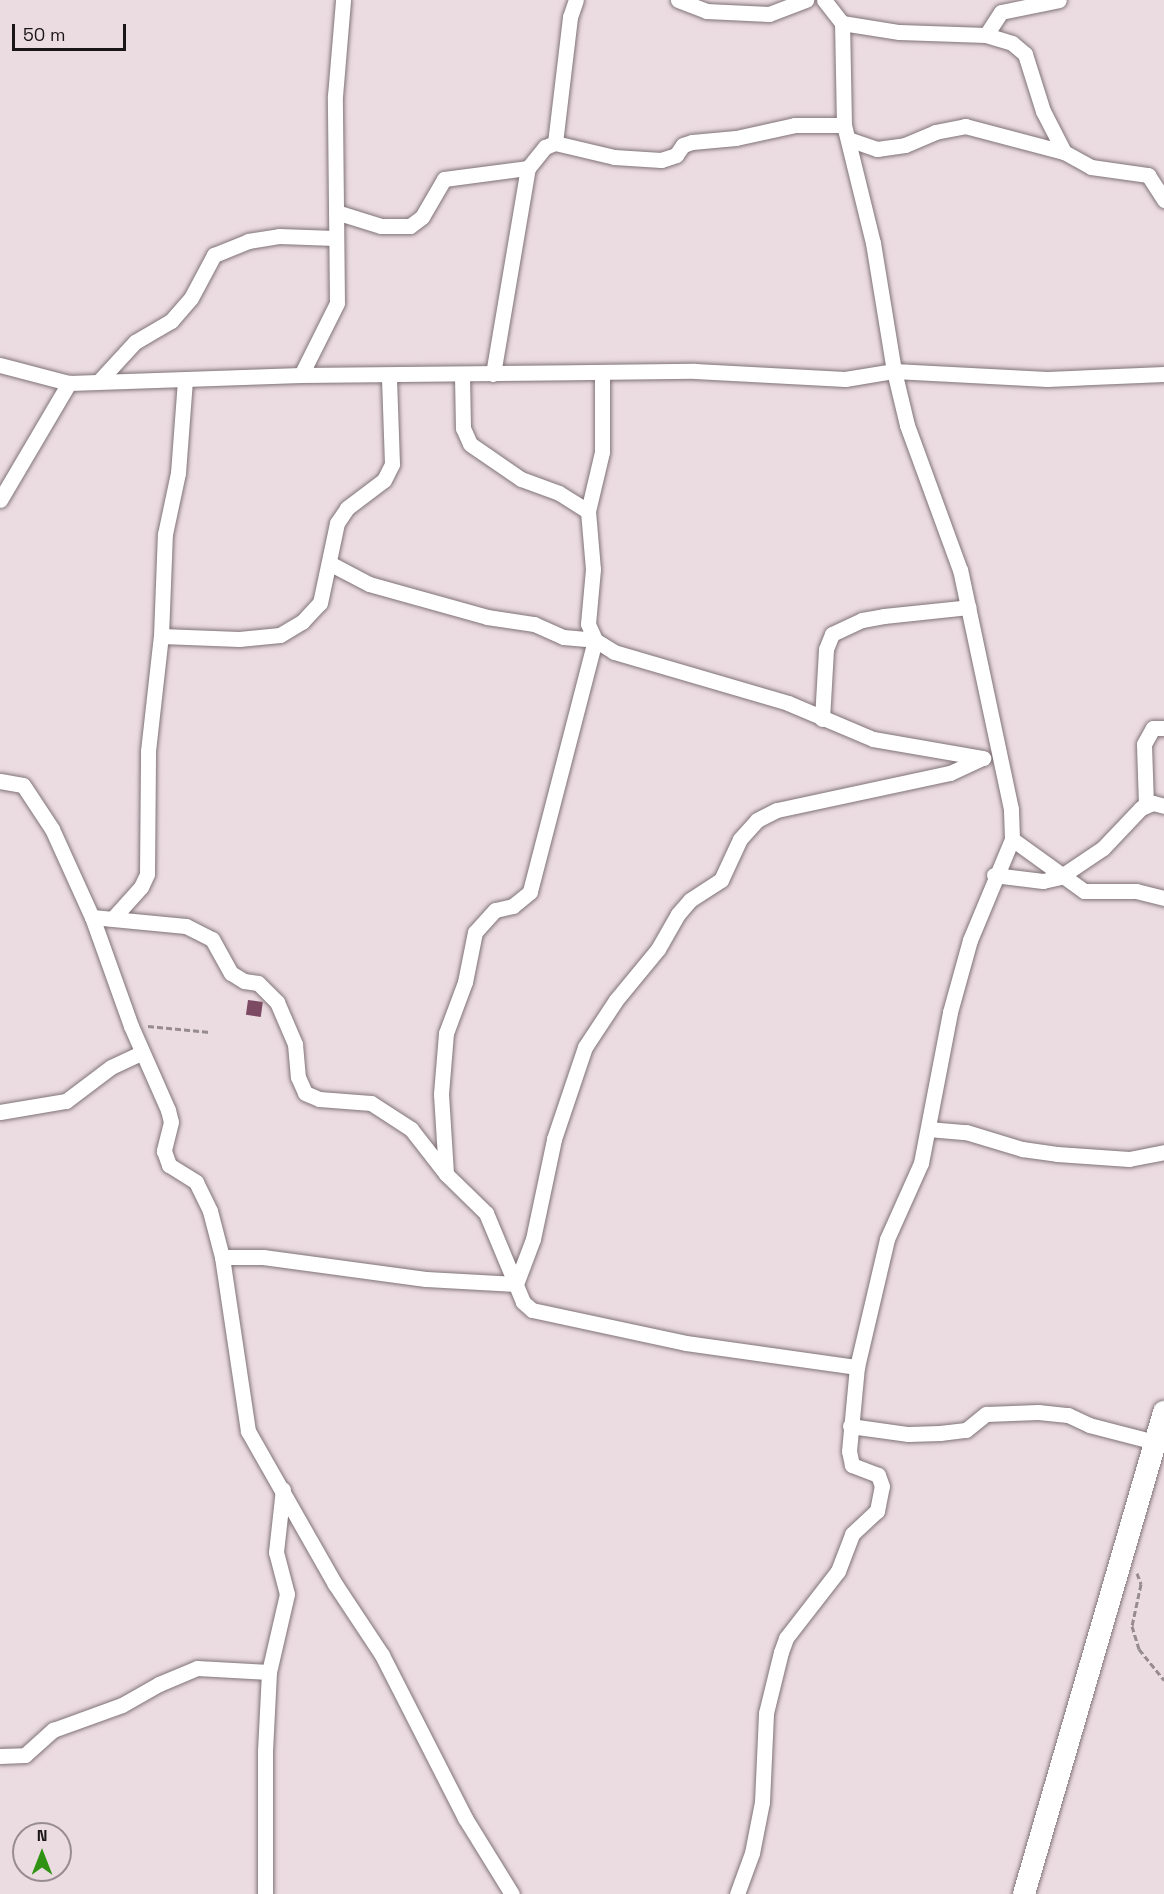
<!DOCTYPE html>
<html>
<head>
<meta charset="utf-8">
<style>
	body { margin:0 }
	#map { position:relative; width:1164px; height:1894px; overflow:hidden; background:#ebdce2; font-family:"Space Grotesk",sans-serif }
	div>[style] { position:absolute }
	.building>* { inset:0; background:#7d4a63; transform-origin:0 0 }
	.path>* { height:3px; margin-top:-1.5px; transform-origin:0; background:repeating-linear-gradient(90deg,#968b90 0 6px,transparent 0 9px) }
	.roads { filter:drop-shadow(0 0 2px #807378) drop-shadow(0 0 2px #807378) }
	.minor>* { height:15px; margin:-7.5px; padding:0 7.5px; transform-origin:7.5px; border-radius:7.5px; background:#fff }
	.secondary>* { height:22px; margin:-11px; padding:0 11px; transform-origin:11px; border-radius:11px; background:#fff }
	span { translate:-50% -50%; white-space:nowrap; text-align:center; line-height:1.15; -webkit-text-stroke:6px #ebdce2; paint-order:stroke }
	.north { position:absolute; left:12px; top:1822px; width:60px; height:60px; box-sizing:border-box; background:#ebdce2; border:2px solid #978c91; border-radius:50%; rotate:0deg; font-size:16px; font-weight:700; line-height:24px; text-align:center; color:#1a1517 }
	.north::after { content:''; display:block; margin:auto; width:21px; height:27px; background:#309212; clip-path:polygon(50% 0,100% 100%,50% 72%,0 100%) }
	.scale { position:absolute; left:12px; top:24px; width:114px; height:27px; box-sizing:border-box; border:3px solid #1a1517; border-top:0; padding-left:8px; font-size:18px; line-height:21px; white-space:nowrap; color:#1a1517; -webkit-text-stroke:4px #ebdce2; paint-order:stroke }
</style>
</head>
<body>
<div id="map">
	<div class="building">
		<div style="left:248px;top:1000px;width:15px;height:15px;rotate:8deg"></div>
	</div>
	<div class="path">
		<div style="left:148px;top:1026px;width:62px;rotate:5.5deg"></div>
		<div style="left:1137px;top:1573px;width:12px;rotate:70deg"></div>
		<div style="left:1141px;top:1584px;width:43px;rotate:102.1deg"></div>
		<div style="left:1132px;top:1626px;width:24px;rotate:73deg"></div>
		<div style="left:1139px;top:1649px;width:40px;rotate:51deg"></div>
	</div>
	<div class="roads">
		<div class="minor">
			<div style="left:678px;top:0;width:30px;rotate:21deg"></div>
			<div style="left:706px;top:11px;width:63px;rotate:2.7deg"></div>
			<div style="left:769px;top:14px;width:40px;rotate:-21deg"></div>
			<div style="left:842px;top:23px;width:58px;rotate:9deg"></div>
			<div style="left:899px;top:32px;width:87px;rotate:2deg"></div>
			<div style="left:986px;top:35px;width:27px;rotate:17deg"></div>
			<div style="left:1012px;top:43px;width:17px;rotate:40deg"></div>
			<div style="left:1025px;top:54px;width:60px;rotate:72.5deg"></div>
			<div style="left:1043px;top:111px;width:46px;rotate:62.9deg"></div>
			<div style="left:1064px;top:152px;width:31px;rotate:29deg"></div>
			<div style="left:1091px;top:167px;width:58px;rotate:8deg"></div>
			<div style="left:1148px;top:175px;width:30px;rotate:57deg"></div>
			<div style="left:986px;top:35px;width:27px;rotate:-57deg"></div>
			<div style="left:1001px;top:12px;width:59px;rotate:-11.7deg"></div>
			<div style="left:848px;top:139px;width:31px;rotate:19deg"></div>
			<div style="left:877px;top:149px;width:28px;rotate:-8deg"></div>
			<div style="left:905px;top:145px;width:33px;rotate:-23deg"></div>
			<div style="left:935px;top:132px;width:31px;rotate:-11deg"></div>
			<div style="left:965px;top:126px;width:102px;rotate:14.7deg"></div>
			<div style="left:555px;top:143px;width:127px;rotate:-83.2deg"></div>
			<div style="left:570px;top:17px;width:18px;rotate:-71deg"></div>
			<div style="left:336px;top:212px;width:47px;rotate:17.3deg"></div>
			<div style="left:381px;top:226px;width:29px"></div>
			<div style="left:410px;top:226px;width:15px;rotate:-37deg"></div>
			<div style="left:422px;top:217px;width:44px;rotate:-59.9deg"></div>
			<div style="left:444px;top:179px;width:85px;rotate:-7.5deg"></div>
			<div style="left:0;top:365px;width:71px;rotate:14.6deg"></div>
			<div style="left:493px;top:374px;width:209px;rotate:-80.4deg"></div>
			<div style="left:528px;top:168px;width:27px;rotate:-51deg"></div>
			<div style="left:545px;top:147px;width:11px;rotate:-22deg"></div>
			<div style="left:555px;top:143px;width:61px;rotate:13.3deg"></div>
			<div style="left:614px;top:157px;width:47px;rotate:3.7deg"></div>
			<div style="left:661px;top:160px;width:16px;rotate:-18deg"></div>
			<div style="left:676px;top:155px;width:12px;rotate:-55deg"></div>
			<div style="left:683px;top:145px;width:9px;rotate:-18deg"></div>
			<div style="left:692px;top:142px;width:44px;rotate:-5.2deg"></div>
			<div style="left:736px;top:138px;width:60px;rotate:-12.4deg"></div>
			<div style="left:795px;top:125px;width:49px"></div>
			<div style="left:301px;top:375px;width:80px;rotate:-63.4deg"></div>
			<div style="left:337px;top:303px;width:207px;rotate:-90.6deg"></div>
			<div style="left:335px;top:96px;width:96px;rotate:-85.2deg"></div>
			<div style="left:602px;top:375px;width:77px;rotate:90deg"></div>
			<div style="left:602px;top:452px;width:61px;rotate:103.3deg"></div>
			<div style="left:588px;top:511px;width:58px;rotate:85.1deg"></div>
			<div style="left:593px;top:569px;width:55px;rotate:95.2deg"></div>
			<div style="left:588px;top:624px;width:17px;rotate:66deg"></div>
			<div style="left:595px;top:640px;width:22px;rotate:32deg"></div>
			<div style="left:614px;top:652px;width:181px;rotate:16.3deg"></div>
			<div style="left:788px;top:703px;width:92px;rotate:23deg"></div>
			<div style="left:873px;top:739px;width:112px;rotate:9.8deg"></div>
			<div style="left:462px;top:376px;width:52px;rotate:88.9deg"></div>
			<div style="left:463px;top:428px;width:17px;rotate:66deg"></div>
			<div style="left:470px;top:444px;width:62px;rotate:34.5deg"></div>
			<div style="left:521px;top:479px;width:40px;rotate:20.2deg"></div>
			<div style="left:559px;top:493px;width:34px;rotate:32deg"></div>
			<div style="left:100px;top:380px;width:52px;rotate:-47.4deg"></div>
			<div style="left:135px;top:342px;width:42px;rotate:-30.3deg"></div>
			<div style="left:171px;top:321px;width:30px;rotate:-49deg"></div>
			<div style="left:191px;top:298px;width:49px;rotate:-61.9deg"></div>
			<div style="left:214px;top:255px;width:37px;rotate:-22deg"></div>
			<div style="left:248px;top:241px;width:31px;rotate:-9deg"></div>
			<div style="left:279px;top:236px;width:56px;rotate:2deg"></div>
			<div style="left:0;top:500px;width:136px;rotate:-59.5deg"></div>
			<div style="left:69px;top:383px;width:232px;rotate:-2deg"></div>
			<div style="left:301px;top:375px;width:394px;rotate:-0.6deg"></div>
			<div style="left:695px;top:371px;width:150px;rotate:3.1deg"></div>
			<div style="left:845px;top:379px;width:50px;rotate:-9.3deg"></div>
			<div style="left:894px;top:371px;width:153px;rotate:3deg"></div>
			<div style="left:1047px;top:379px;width:117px;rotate:-2.4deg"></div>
			<div style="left:329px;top:563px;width:45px;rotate:27.7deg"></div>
			<div style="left:369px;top:584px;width:123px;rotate:15.6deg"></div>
			<div style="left:487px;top:617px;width:48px;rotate:8.5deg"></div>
			<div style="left:534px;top:624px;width:32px;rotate:24deg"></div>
			<div style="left:563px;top:637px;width:32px;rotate:5deg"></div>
			<div style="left:595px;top:640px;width:260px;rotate:104.5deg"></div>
			<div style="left:530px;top:892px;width:22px;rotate:141deg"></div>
			<div style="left:513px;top:906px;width:18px;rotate:167deg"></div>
			<div style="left:495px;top:910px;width:30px;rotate:132deg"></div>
			<div style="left:475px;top:932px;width:51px;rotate:101.3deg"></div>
			<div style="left:465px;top:982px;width:54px;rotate:110.4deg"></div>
			<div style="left:446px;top:1033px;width:61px;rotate:94.7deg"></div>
			<div style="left:441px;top:1094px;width:80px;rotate:86.4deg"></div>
			<div style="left:161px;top:636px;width:78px;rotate:2.2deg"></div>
			<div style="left:239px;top:639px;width:41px;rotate:-5.6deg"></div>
			<div style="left:280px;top:635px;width:26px;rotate:-31deg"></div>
			<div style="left:302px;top:622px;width:26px;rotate:-47deg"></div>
			<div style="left:320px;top:603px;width:82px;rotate:-78deg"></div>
			<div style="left:337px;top:523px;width:18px;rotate:-56deg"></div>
			<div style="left:347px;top:508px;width:46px;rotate:-37.1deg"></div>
			<div style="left:384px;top:480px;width:18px;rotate:-63deg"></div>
			<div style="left:392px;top:464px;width:87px;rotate:-92deg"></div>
			<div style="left:822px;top:719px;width:70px;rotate:-86.7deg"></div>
			<div style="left:826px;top:649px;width:16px;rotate:-68deg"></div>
			<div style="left:832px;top:634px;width:33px;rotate:-25deg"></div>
			<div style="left:862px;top:620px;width:22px;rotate:-10deg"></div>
			<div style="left:884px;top:616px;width:85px;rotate:-6deg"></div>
			<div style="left:0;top:781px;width:23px;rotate:10deg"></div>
			<div style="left:23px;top:785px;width:53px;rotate:56.6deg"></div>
			<div style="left:52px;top:829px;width:97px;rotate:65.6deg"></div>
			<div style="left:92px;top:917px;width:116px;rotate:70.3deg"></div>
			<div style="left:131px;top:1026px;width:92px;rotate:66.2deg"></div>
			<div style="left:168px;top:1110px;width:12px;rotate:76deg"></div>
			<div style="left:171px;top:1122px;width:30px;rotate:104deg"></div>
			<div style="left:164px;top:1151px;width:15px;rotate:70deg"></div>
			<div style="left:169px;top:1165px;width:32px;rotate:32deg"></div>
			<div style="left:196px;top:1182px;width:32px;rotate:64deg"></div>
			<div style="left:210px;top:1211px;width:48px;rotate:75.4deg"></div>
			<div style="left:222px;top:1257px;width:176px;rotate:81.5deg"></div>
			<div style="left:248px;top:1431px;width:176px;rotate:60.4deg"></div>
			<div style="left:335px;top:1584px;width:85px;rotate:56.5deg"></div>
			<div style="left:382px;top:1655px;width:183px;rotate:63deg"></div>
			<div style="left:465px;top:1818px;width:89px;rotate:58.3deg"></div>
			<div style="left:1146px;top:805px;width:61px;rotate:-91.9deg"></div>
			<div style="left:1144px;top:744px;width:18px;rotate:-61deg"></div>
			<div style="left:1153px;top:728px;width:11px"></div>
			<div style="left:1012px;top:839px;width:89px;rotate:35.8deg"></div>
			<div style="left:1084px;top:891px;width:52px"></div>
			<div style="left:1136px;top:891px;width:29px;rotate:14deg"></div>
			<div style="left:994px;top:875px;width:49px;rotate:7deg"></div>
			<div style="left:1043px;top:881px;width:17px;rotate:-13deg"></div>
			<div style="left:1060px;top:877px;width:52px;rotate:-34deg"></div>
			<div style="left:1103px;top:848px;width:55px;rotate:-46.5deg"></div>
			<div style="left:1141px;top:808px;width:13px;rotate:-23deg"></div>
			<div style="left:1153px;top:803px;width:11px;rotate:15deg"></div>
			<div style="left:92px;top:917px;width:94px;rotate:5.5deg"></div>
			<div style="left:186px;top:926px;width:29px;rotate:27deg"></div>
			<div style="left:212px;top:939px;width:39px;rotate:61deg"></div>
			<div style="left:231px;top:973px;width:15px;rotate:32deg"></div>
			<div style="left:244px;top:981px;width:14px;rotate:8deg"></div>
			<div style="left:258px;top:983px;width:27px;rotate:45deg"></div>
			<div style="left:277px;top:1002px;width:46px;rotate:66.8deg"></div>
			<div style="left:295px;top:1044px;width:33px;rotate:85deg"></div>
			<div style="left:298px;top:1077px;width:17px;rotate:66deg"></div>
			<div style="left:305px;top:1093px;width:15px;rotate:23deg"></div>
			<div style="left:319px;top:1099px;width:52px;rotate:4.4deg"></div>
			<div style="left:371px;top:1103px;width:48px;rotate:33deg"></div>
			<div style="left:411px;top:1129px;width:57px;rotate:52.1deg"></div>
			<div style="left:446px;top:1174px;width:56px;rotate:44.3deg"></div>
			<div style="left:486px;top:1213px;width:96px;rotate:67.4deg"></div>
			<div style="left:523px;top:1302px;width:12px;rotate:42deg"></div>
			<div style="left:532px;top:1310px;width:157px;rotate:12.1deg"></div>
			<div style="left:686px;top:1343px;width:173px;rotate:8deg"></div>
			<div style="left:114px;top:917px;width:40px;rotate:-48deg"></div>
			<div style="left:141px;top:887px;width:14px;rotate:-65deg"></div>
			<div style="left:147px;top:874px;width:123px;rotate:-89.5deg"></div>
			<div style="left:148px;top:751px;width:116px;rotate:-83.6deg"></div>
			<div style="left:161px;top:636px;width:102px;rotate:-87.8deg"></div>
			<div style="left:165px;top:534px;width:62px;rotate:-78deg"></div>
			<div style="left:178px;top:473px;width:93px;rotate:-85.7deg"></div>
			<div style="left:0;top:1112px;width:67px;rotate:-9.5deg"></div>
			<div style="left:66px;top:1101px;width:56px;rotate:-37.1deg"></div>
			<div style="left:111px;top:1067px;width:33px;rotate:-25deg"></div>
			<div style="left:928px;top:1129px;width:38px;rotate:5deg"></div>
			<div style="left:966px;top:1132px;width:59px;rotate:16.9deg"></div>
			<div style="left:1022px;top:1149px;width:35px;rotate:8deg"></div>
			<div style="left:1057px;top:1154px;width:72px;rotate:4deg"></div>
			<div style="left:1129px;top:1159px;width:36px;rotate:-11deg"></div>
			<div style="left:222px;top:1257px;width:41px"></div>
			<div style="left:263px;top:1257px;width:164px;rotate:7.7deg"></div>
			<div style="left:426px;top:1279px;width:90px;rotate:3.2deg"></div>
			<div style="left:516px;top:1284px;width:48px;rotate:-69.3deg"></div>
			<div style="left:533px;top:1239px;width:102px;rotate:-78.1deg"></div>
			<div style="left:554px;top:1139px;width:97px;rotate:-71.4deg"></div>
			<div style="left:585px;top:1047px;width:56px;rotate:-56.6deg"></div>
			<div style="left:616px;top:1000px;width:66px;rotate:-50.5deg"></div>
			<div style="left:658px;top:949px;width:40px;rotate:-60.3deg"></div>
			<div style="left:678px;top:914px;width:18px;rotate:-49deg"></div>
			<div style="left:690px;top:900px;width:37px;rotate:-33deg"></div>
			<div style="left:721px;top:880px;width:45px;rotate:-65.1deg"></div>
			<div style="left:740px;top:839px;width:25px;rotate:-48deg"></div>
			<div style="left:757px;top:820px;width:22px;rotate:-27deg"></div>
			<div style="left:777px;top:810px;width:177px;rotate:-12.1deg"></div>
			<div style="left:950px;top:773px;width:35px;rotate:-25deg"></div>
			<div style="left:850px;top:1426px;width:59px;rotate:7.9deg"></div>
			<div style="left:908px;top:1434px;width:32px;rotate:-2deg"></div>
			<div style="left:940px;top:1433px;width:26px;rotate:-7deg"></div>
			<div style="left:966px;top:1430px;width:26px;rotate:-39deg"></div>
			<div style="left:986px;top:1414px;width:52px;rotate:-2.2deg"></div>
			<div style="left:1038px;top:1412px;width:30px;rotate:6deg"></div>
			<div style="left:1068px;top:1415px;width:23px;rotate:25deg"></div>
			<div style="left:1089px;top:1425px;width:68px;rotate:14.4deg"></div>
			<div style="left:0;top:1756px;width:25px;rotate:-2deg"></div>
			<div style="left:25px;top:1755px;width:38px;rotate:-42deg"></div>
			<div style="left:53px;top:1730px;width:73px;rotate:-19.9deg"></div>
			<div style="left:122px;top:1705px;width:43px;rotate:-29.6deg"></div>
			<div style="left:159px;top:1684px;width:41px;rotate:-22.8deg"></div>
			<div style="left:197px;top:1668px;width:72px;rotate:3.2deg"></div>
			<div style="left:265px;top:1894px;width:143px;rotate:-90deg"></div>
			<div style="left:265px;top:1751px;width:79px;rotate:-87.1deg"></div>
			<div style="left:269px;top:1672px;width:80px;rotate:-77deg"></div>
			<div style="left:287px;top:1594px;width:43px;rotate:-104.7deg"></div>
			<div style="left:276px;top:1552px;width:63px;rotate:-83.7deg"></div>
			<div style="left:737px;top:1894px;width:44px;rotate:-69.9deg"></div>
			<div style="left:752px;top:1853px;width:52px;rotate:-78.9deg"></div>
			<div style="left:762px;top:1802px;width:89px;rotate:-87.4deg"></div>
			<div style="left:766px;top:1713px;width:63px;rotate:-76.2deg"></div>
			<div style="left:781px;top:1652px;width:15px;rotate:-70deg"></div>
			<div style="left:786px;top:1638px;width:85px;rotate:-52.2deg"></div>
			<div style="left:838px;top:1571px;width:40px;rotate:-69deg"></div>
			<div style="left:852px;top:1534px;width:34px;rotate:-43deg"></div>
			<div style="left:877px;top:1511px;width:25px;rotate:-79deg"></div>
			<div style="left:882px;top:1486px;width:12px;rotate:-110deg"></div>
			<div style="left:878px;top:1475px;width:28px;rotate:-159deg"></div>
			<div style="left:852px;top:1465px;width:14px;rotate:-102deg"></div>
			<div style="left:849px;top:1451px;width:84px;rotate:-84.6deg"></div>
			<div style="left:857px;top:1367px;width:131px;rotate:-76.8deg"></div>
			<div style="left:887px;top:1239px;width:83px;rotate:-65.9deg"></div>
			<div style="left:921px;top:1163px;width:154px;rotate:-79.1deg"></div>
			<div style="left:950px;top:1012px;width:75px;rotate:-74.5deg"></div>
			<div style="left:970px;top:940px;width:109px;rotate:-67.4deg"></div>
			<div style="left:1012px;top:839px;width:30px;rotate:-92deg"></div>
			<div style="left:1011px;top:809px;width:244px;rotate:-102deg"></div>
			<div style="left:960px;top:570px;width:154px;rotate:-110.1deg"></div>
			<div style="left:907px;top:425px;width:56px;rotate:-103.5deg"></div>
			<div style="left:894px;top:371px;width:130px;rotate:-99.3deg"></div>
			<div style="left:873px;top:243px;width:122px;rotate:-103.8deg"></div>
			<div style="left:844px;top:125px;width:102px;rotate:-91.1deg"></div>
			<div style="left:842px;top:23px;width:29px;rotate:-128deg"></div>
		</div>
		<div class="secondary">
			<div style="left:1024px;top:1894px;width:502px;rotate:-73.8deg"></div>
		</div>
	</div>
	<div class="north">N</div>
	<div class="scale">50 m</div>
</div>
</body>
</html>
